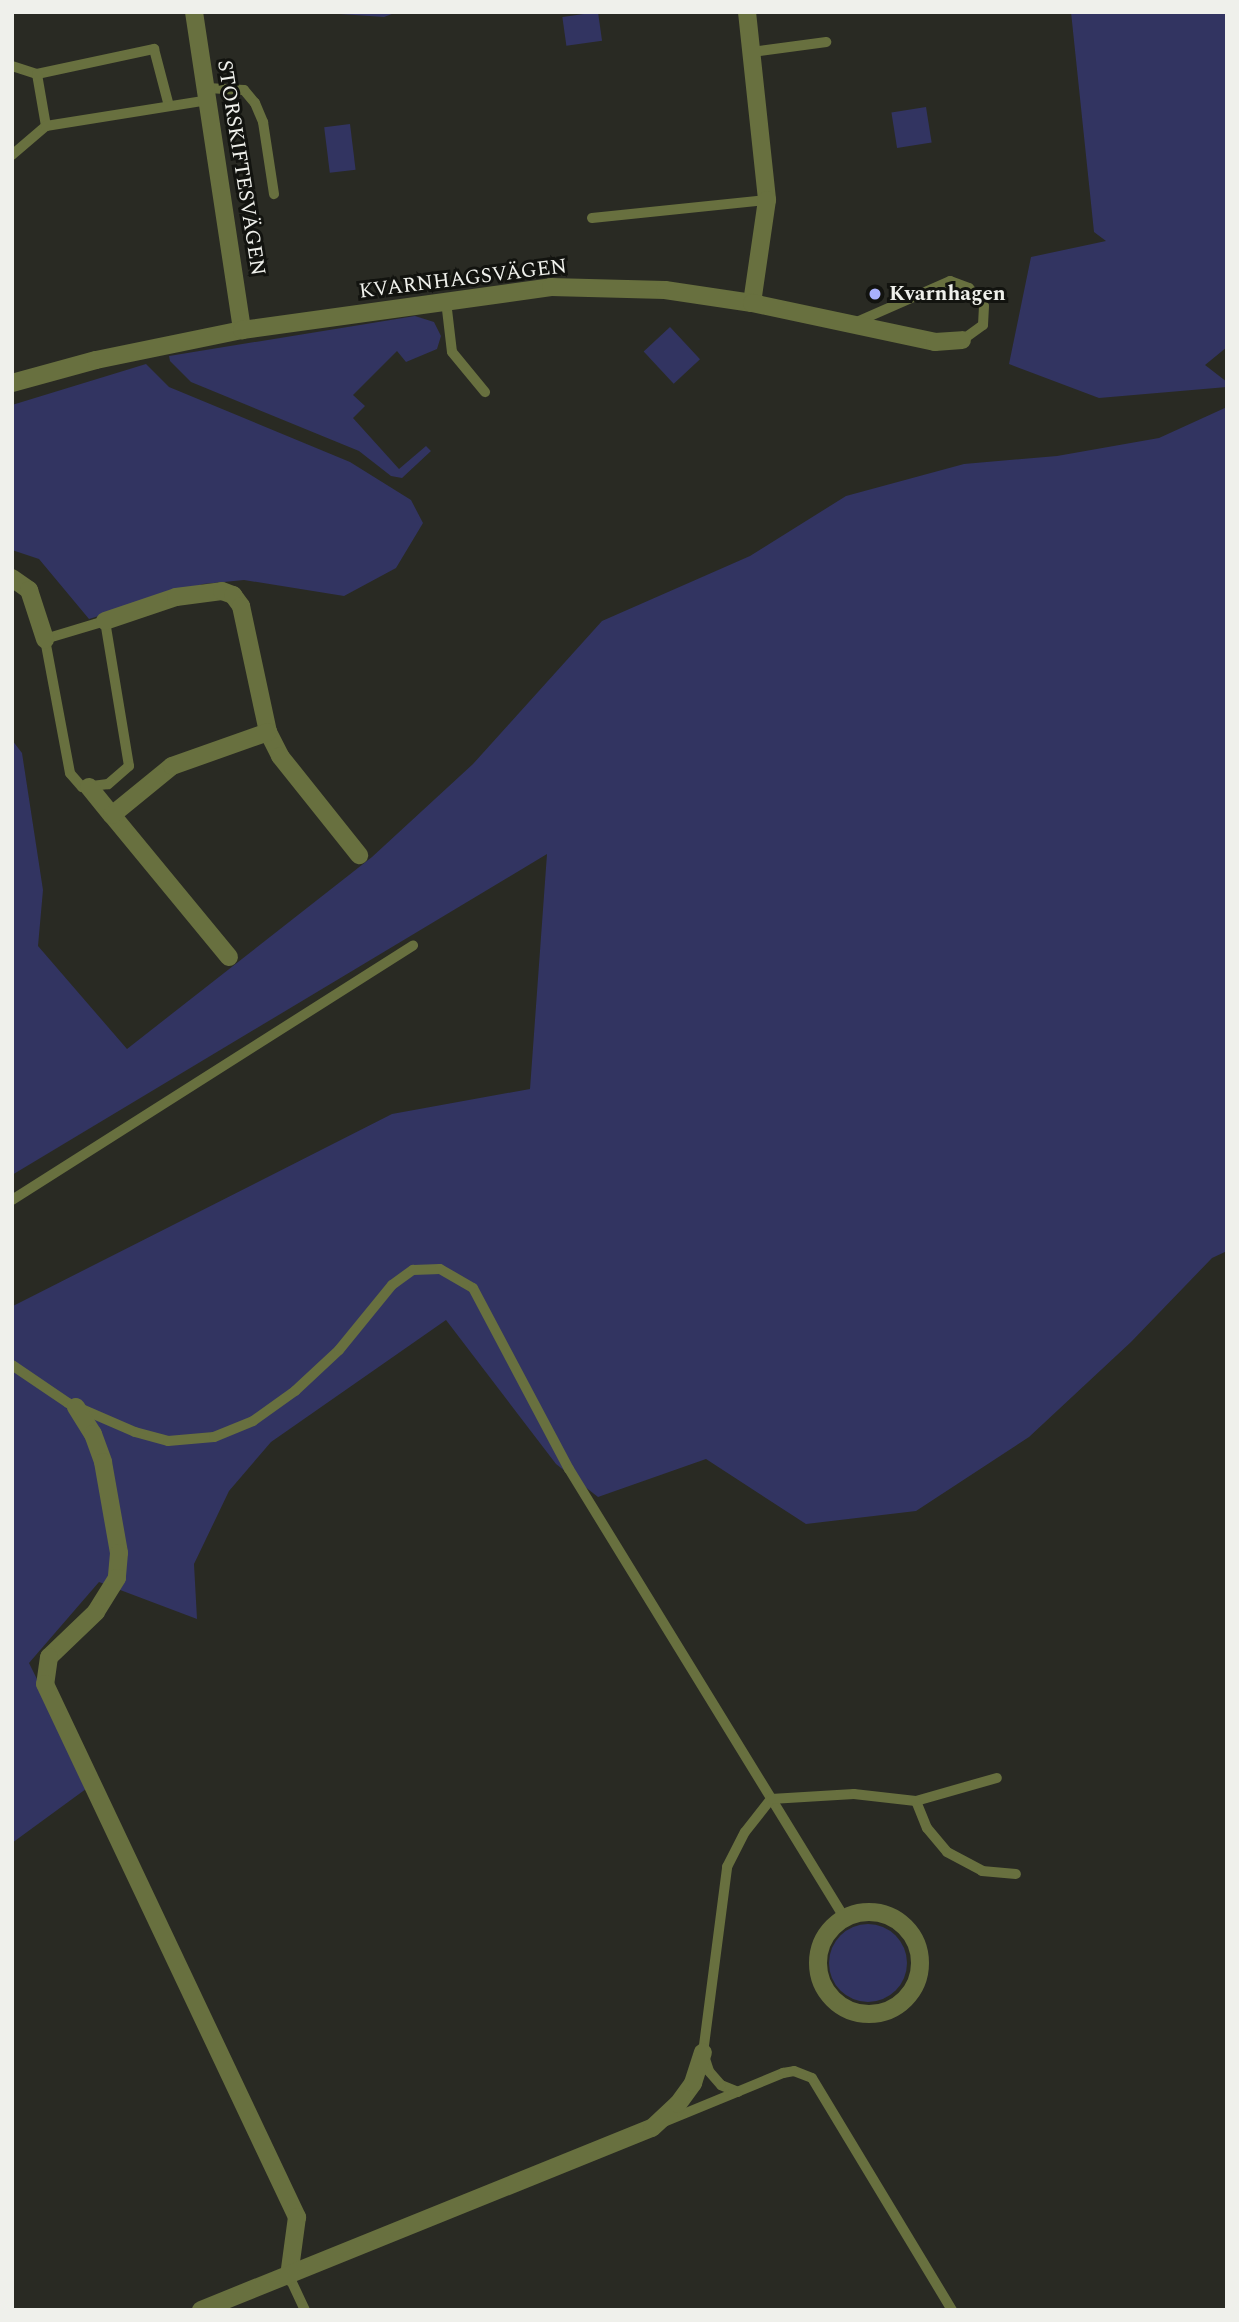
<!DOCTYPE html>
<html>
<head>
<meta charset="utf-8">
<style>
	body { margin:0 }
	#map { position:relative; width:1239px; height:2322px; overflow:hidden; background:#292a23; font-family:Spectral,serif }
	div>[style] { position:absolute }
	.green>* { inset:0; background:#323461; transform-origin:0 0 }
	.round { border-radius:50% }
	.service>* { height:10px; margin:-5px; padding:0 5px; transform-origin:5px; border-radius:5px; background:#68703f }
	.minor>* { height:18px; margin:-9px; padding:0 9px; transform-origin:9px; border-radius:9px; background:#68703f }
	.minor>.ring { margin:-9px; padding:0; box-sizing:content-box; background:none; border:18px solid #68703f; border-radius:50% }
	.tertiary>* { height:18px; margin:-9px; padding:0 9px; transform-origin:9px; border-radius:9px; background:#68703f }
	.dots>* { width:19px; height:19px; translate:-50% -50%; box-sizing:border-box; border:4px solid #12130f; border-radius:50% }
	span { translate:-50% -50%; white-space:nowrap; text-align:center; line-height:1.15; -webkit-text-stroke:6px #12130f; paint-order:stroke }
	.street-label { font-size:21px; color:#eff0eb }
	.poi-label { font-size:21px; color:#eff0eb; font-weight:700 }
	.left { translate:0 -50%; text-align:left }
	.frame { position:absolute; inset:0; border:14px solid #eff0eb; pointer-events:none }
</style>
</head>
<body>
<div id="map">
	<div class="green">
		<div style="clip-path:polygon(311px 12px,397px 12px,384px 17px)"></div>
		<div style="left:598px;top:12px;width:29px;height:36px;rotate:82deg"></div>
		<div style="clip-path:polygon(1071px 12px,1227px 12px,1227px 347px,1205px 365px,1227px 382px,1227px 387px,1099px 398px,1009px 364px,1031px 257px,1106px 241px,1094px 232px)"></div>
		<div style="left:926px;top:107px;width:36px;height:35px;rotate:81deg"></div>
		<div style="left:350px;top:124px;width:46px;height:26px;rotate:83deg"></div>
		<div style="clip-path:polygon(415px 316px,434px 322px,441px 336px,437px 349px,406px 362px,397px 351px,353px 395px,365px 406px,353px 418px,399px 469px,426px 446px,431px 451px,402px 478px,391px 476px,359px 451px,191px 382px,170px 361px,169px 356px)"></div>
		<div style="left:670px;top:327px;width:44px;height:36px;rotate:47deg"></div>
		<div style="clip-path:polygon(146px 364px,169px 387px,350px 462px,411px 500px,423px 523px,396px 568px,344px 596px,244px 580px,203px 584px,89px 619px,39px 559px,12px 550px,12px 405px)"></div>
		<div style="clip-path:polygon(1227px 407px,1227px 1251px,1212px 1258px,1131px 1342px,1029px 1437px,916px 1511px,806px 1524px,706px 1459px,598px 1497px,556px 1464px,446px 1320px,271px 1442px,229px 1491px,194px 1564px,197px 1619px,99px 1582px,29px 1663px,90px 1786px,12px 1843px,13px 1306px,392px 1114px,530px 1089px,547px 854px,12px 1175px,12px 740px,22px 753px,43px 890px,38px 946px,127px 1049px,372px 857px,473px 764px,602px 621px,750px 556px,846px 496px,964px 464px,1057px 456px,1159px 438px)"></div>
		<div class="round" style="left:829px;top:1924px;width:78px;height:78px"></div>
	</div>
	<div class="service">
		<div style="left:752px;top:52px;width:75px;rotate:-7.7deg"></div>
		<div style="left:12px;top:66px;width:26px;rotate:18deg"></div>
		<div style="left:37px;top:74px;width:120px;rotate:-12.1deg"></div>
		<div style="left:154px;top:49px;width:59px;rotate:75.3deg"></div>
		<div style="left:37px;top:74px;width:53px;rotate:80.2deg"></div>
		<div style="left:207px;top:88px;width:37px;rotate:3deg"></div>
		<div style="left:244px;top:90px;width:17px;rotate:50deg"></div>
		<div style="left:255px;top:103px;width:21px;rotate:67deg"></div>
		<div style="left:263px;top:122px;width:73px;rotate:81.3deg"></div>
		<div style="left:12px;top:155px;width:45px;rotate:-40.5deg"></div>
		<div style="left:46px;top:126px;width:164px;rotate:-9.1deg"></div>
		<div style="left:592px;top:218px;width:176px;rotate:-5.9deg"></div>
		<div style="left:446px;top:301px;width:51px;rotate:83.3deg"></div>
		<div style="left:452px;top:352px;width:52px;rotate:50.5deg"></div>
		<div style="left:852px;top:324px;width:107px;rotate:-23.7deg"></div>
		<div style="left:950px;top:281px;width:20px;rotate:20deg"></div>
		<div style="left:969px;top:288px;width:23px;rotate:50deg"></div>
		<div style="left:984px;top:306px;width:19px;rotate:93deg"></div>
		<div style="left:983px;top:325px;width:26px;rotate:144deg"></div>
		<div style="left:105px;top:621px;width:147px;rotate:80.6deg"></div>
		<div style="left:129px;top:766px;width:28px;rotate:139deg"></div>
		<div style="left:108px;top:784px;width:26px;rotate:173deg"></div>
		<div style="left:82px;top:787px;width:18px;rotate:-131deg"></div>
		<div style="left:70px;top:773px;width:136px;rotate:-100.6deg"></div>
		<div style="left:45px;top:639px;width:63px;rotate:-16.7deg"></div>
		<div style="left:12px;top:1200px;width:475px;rotate:-32.4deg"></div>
		<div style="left:12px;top:1365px;width:68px;rotate:34.2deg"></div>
		<div style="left:68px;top:1403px;width:73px;rotate:23.4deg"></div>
		<div style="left:135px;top:1432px;width:34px;rotate:15deg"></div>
		<div style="left:168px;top:1441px;width:46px;rotate:-5deg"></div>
		<div style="left:214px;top:1437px;width:42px;rotate:-22.3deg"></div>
		<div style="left:253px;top:1421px;width:52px;rotate:-35.5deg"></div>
		<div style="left:295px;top:1391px;width:60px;rotate:-43deg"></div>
		<div style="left:339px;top:1350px;width:84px;rotate:-50.8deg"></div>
		<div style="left:392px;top:1285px;width:26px;rotate:-36deg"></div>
		<div style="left:413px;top:1270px;width:27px;rotate:-2deg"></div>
		<div style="left:440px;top:1269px;width:38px;rotate:30deg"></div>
		<div style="left:473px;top:1288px;width:205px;rotate:62.1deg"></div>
		<div style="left:569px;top:1469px;width:526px;rotate:58.46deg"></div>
		<div style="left:916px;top:1801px;width:84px;rotate:-15.9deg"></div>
		<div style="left:738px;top:2092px;width:18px;rotate:-158deg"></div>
		<div style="left:721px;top:2085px;width:18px;rotate:-131deg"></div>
		<div style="left:709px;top:2071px;width:19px;rotate:-108deg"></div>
		<div style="left:703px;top:2053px;width:188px;rotate:-82.6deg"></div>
		<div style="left:727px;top:1867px;width:39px;rotate:-63deg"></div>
		<div style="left:745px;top:1832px;width:42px;rotate:-51.8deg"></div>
		<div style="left:771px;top:1799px;width:83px;rotate:-3.4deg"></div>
		<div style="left:854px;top:1794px;width:62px;rotate:6.4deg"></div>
		<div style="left:916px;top:1801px;width:29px;rotate:68deg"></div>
		<div style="left:927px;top:1828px;width:31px;rotate:50deg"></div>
		<div style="left:947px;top:1852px;width:40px;rotate:28deg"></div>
		<div style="left:982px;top:1871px;width:34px;rotate:5deg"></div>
		<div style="left:664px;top:2122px;width:129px;rotate:-22.4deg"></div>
		<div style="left:783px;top:2073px;width:11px;rotate:-10deg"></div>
		<div style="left:794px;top:2071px;width:19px;rotate:21deg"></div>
		<div style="left:812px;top:2078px;width:271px;rotate:58.9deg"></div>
		<div style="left:289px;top:2276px;width:38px;rotate:65deg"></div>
	</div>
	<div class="minor">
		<div style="left:194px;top:12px;width:322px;rotate:81.4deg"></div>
		<div style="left:747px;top:12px;width:189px;rotate:83.9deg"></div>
		<div style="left:767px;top:200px;width:104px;rotate:98.3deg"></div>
		<div style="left:12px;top:578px;width:21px;rotate:35deg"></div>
		<div style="left:29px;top:590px;width:52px;rotate:71.9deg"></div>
		<div style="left:105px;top:621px;width:75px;rotate:-18.7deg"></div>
		<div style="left:176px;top:597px;width:46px;rotate:-7.4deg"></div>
		<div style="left:222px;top:591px;width:12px;rotate:20deg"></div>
		<div style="left:233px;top:595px;width:14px;rotate:54deg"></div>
		<div style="left:241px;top:606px;width:129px;rotate:77.9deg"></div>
		<div style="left:268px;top:732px;width:27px;rotate:63deg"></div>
		<div style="left:280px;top:756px;width:127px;rotate:51.4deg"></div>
		<div style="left:89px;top:787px;width:36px;rotate:51deg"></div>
		<div style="left:229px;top:957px;width:184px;rotate:-129.5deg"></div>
		<div style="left:112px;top:815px;width:77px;rotate:-39.2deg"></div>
		<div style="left:172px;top:766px;width:102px;rotate:-19.5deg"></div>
		<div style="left:76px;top:1407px;width:32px;rotate:58deg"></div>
		<div style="left:93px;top:1434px;width:30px;rotate:70deg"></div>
		<div style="left:103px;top:1462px;width:92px;rotate:80deg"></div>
		<div style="left:119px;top:1553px;width:25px;rotate:95deg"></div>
		<div style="left:117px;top:1578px;width:40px;rotate:122deg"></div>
		<div style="left:96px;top:1612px;width:65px;rotate:136.2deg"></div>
		<div style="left:49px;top:1657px;width:27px;rotate:98deg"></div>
		<div style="left:45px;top:1684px;width:590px;rotate:64.7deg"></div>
		<div style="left:297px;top:2217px;width:60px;rotate:97.7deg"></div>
		<div class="ring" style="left:818px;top:1912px;width:84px;height:84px"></div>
		<div style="left:201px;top:2310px;width:486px;rotate:-22deg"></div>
		<div style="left:652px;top:2128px;width:35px;rotate:-43deg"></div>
		<div style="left:678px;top:2104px;width:26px;rotate:-54deg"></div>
		<div style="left:693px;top:2083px;width:32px;rotate:-72deg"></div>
	</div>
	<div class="tertiary">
		<div style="left:12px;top:383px;width:87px;rotate:-15.3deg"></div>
		<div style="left:96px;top:360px;width:149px;rotate:-11.6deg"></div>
		<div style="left:242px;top:330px;width:312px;rotate:-7.9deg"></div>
		<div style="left:551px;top:287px;width:114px;rotate:1.5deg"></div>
		<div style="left:665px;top:290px;width:88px;rotate:8.5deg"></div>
		<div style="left:752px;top:303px;width:187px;rotate:12deg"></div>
		<div style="left:935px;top:342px;width:27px;rotate:-4deg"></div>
	</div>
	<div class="dots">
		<div style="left:875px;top:294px;background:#a9b0fc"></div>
	</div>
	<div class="street-label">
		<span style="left:241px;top:168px;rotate:81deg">STORSKIFTESVÄGEN</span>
		<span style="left:463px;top:279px;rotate:-7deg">KVARNHAGSVÄGEN</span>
	</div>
	<div class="poi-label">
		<span class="left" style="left:889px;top:294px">Kvarnhagen</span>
	</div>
	<div class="frame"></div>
</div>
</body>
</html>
